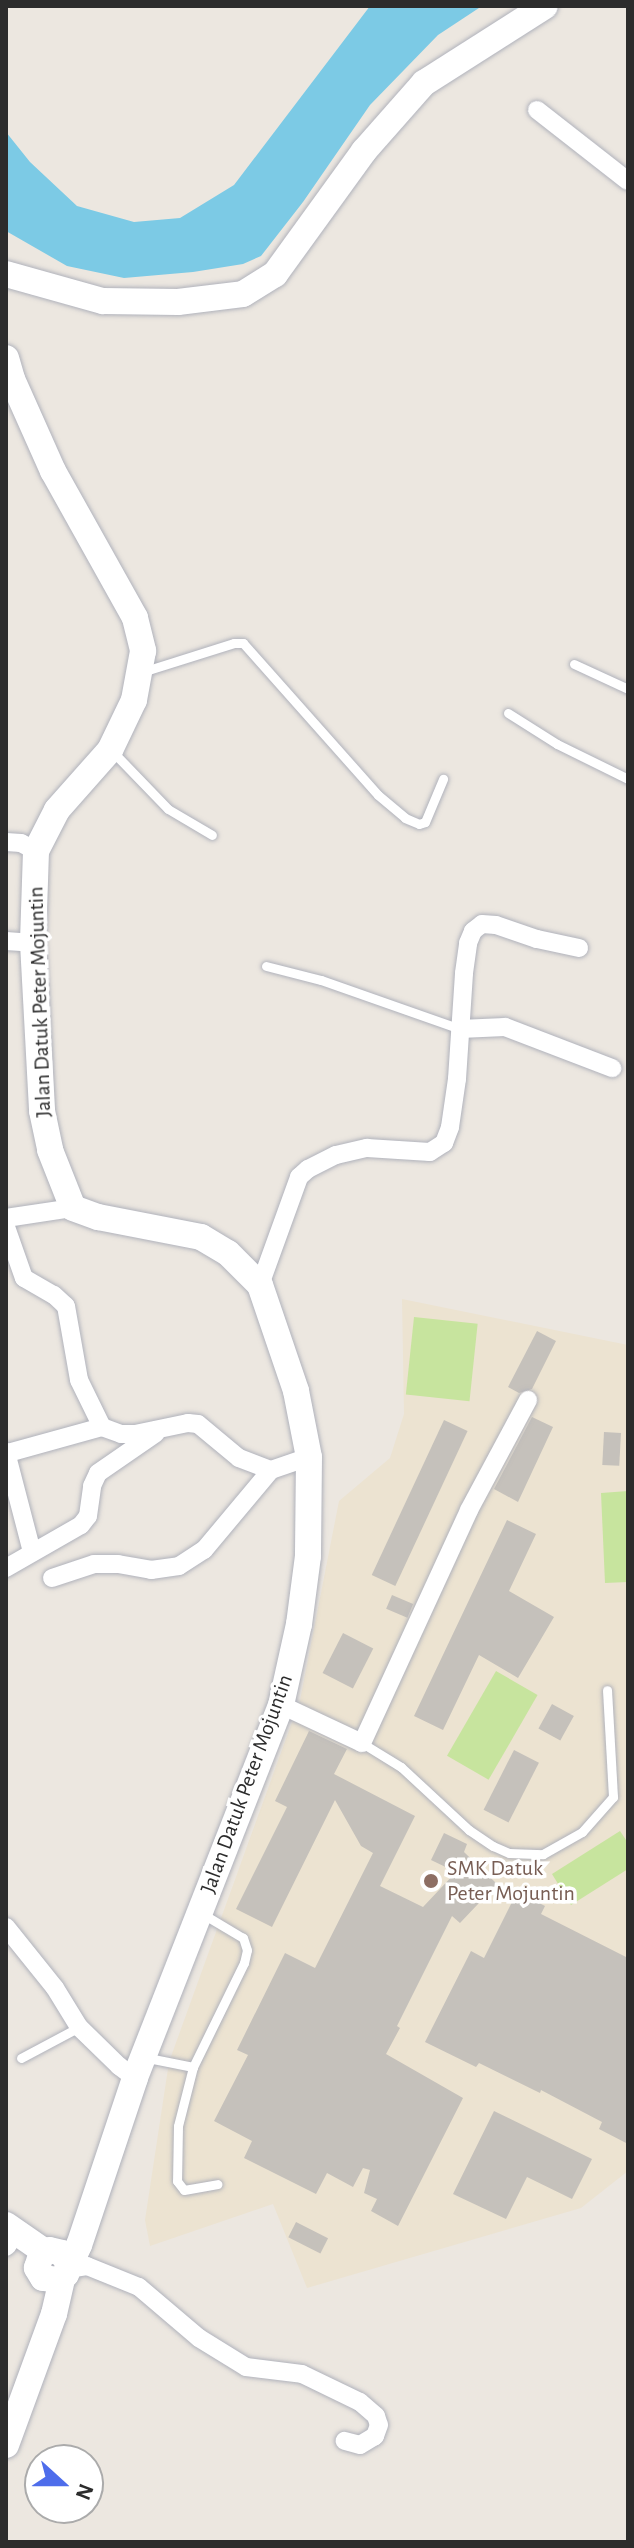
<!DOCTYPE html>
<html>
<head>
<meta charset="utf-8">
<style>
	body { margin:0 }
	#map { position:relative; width:634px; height:2548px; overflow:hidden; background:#ece7e0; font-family:"Alegreya Sans",sans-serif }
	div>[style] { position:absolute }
	.education>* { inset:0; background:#ece3d1 }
	.pitch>* { inset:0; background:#c7e49e; transform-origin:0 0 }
	.water>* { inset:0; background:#7ccae5 }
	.building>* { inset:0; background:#c5c1bb; transform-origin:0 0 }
	.roads { filter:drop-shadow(0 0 2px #b0b2bb) drop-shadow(0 0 2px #b0b2bb) }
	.lane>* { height:9px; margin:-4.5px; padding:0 4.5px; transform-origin:4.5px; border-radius:4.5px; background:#fff }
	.street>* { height:18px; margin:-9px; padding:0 9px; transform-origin:9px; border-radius:9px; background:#fff }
	.secondary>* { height:26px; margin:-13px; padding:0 13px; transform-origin:13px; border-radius:13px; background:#fff }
	.dots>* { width:22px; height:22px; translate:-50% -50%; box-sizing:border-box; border:4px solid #fff; border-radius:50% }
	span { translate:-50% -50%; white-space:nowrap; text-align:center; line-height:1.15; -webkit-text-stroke:7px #fff; paint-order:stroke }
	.street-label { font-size:22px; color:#2c2c2c }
	.education-label { font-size:22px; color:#785e54 }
	.left { translate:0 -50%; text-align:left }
	.frame { position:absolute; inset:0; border:8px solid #2c2c2c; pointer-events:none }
	.north { position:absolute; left:24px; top:2444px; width:80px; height:80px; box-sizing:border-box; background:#fff; border:2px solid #ababab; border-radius:50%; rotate:111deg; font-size:22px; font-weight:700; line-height:32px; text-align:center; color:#2c2c2c }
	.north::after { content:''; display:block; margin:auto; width:28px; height:36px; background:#4e6deb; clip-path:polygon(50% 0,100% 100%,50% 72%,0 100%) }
</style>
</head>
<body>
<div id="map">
	<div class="education">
		<div style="clip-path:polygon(402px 1299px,628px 1345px,628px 2171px,581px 2208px,307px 2288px,273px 2204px,150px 2246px,145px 2220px,169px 2062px,300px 1700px,339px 1501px,390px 1458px,404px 1414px)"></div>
	</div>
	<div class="pitch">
		<div style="left:414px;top:1317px;width:64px;height:78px;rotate:6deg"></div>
		<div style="clip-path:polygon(628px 1491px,628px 1582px,605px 1583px,601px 1493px)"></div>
		<div style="left:496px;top:1671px;width:48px;height:98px;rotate:30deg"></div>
		<div style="clip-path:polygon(620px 1831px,628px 1843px,628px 1869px,571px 1905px,552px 1874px)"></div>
	</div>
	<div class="water">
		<div style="clip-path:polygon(370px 6px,482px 6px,438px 35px,370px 105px,303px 202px,261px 256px,243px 264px,193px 272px,124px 278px,67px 266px,6px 231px,6px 132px,30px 162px,77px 206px,134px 222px,180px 218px,234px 185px)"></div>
	</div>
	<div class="building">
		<div style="clip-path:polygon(537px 1331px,556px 1341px,532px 1389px,519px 1393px,508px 1387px)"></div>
		<div style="clip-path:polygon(532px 1417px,553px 1427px,518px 1502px,494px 1489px)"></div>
		<div style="left:444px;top:1420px;width:26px;height:171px;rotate:25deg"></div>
		<div style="left:604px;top:1432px;width:17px;height:33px;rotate:3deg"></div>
		<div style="clip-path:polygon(507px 1520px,536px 1534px,509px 1591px,554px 1617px,518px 1678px,479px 1655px,443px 1730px,414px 1716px)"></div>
		<div style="left:392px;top:1595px;width:23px;height:15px;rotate:23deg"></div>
		<div style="left:343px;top:1633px;width:34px;height:45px;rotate:27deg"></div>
		<div style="left:552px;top:1704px;width:25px;height:28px;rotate:29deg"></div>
		<div style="clip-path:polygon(309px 1731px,347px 1749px,334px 1774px,415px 1816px,380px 1886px,423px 1907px,456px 1872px,431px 1860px,444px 1833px,467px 1844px,464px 1852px,497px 1884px,460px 1923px,452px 1916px,397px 2026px,400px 2028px,386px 2054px,463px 2098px,398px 2226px,371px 2211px,377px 2199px,364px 2193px,370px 2170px,363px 2168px,353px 2187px,327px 2173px,316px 2194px,244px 2158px,252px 2141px,214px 2121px,248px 2055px,237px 2050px,285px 1953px,315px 1968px,373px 1853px,361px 1846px,335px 1800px,272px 1927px,236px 1909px,287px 1807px,275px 1801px)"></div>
		<div style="left:514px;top:1750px;width:28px;height:67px;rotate:27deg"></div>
		<div style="clip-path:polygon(517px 1892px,545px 1906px,541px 1914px,628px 1958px,628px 2144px,599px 2129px,602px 2122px,541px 2090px,540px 2093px,479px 2063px,476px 2067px,425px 2042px,471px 1951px,484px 1958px)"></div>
		<div style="clip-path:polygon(494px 2111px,592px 2159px,572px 2199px,527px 2177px,506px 2219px,453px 2194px)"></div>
		<div style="left:296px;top:2222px;width:36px;height:17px;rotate:27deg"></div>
	</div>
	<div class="roads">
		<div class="lane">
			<div style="left:574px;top:664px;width:60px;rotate:24.8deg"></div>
			<div style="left:142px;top:672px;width:96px;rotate:-17.5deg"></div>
			<div style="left:234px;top:643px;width:9px"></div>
			<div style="left:243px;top:643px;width:203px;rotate:48.4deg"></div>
			<div style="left:378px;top:795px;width:35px;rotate:40deg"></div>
			<div style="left:405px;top:818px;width:15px;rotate:23deg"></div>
			<div style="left:419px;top:824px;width:6px;rotate:-18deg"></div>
			<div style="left:425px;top:822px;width:47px;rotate:-67.3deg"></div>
			<div style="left:508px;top:713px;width:58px;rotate:32.3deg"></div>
			<div style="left:557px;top:744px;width:79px;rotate:26.2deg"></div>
			<div style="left:113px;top:752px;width:79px;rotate:46deg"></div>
			<div style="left:168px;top:809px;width:51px;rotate:30.6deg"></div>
			<div style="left:266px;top:966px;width:57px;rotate:14.3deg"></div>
			<div style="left:321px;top:980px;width:147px;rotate:19.4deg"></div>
			<div style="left:362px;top:1743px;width:46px;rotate:31.6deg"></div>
			<div style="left:401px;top:1767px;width:93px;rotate:42.8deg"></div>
			<div style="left:469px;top:1830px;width:29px;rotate:34deg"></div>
			<div style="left:493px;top:1846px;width:17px;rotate:24deg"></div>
			<div style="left:509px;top:1853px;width:34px;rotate:2deg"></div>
			<div style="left:543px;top:1854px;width:45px;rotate:-29.4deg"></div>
			<div style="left:582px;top:1832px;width:47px;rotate:-48.5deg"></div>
			<div style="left:613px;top:1797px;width:107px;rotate:-93.2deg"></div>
			<div style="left:21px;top:2058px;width:66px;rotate:-28.1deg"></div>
			<div style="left:148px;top:2058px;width:46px;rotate:11.3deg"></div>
			<div style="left:193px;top:2067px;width:116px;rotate:-63.9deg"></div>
			<div style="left:244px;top:1963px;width:13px;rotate:-77deg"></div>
			<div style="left:247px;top:1950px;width:13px;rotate:-108deg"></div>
			<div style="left:243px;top:1938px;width:49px;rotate:-149.2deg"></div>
			<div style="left:193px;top:2067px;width:61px;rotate:104.3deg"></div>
			<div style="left:178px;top:2126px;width:55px;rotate:91deg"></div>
			<div style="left:177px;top:2181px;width:11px;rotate:52deg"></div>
			<div style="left:184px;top:2190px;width:34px;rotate:-10deg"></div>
		</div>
		<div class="street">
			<div style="left:537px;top:110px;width:115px;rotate:38deg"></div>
			<div style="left:6px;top:842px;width:15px;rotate:4deg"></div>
			<div style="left:21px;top:843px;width:17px;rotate:28deg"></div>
			<div style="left:6px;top:941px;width:27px;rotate:4deg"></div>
			<div style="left:460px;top:1029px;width:45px;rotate:-2.5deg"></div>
			<div style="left:505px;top:1027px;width:115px;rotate:21deg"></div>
			<div style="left:6px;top:1218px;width:68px;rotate:-8.5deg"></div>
			<div style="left:6px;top:1227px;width:54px;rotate:70.6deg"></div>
			<div style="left:24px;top:1278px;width:34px;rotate:30deg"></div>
			<div style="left:54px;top:1295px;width:16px;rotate:43deg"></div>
			<div style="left:66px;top:1306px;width:75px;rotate:80deg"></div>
			<div style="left:79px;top:1380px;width:52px;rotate:63.9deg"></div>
			<div style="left:102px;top:1427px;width:20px;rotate:20deg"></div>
			<div style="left:121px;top:1434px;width:14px"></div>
			<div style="left:135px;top:1434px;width:54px;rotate:-11.7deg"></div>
			<div style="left:188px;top:1423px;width:10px;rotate:6deg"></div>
			<div style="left:198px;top:1424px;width:53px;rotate:39.7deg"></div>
			<div style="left:239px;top:1458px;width:34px;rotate:21deg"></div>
			<div style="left:271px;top:1470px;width:40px;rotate:-18.9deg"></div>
			<div style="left:260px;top:1285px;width:115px;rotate:-70.1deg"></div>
			<div style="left:299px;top:1177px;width:12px;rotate:-42deg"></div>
			<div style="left:308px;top:1169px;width:31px;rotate:-27deg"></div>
			<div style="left:336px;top:1155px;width:32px;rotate:-13deg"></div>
			<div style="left:367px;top:1148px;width:63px;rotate:3.6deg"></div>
			<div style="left:430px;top:1152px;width:17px;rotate:-33deg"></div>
			<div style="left:444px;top:1143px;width:17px;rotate:-69deg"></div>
			<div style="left:450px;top:1127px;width:49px;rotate:-81.7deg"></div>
			<div style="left:457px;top:1079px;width:106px;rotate:-86.2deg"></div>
			<div style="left:464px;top:973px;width:30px;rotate:-82deg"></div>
			<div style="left:468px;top:943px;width:13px;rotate:-67deg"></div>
			<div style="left:473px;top:931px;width:11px;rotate:-38deg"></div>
			<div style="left:482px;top:924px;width:14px;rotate:4deg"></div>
			<div style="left:496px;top:925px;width:43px;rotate:18.9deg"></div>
			<div style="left:537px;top:939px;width:43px;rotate:12.1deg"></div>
			<div style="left:6px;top:1452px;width:103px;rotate:75.4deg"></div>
			<div style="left:8px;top:1453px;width:98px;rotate:-15.5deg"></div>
			<div style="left:6px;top:1568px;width:86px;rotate:-29.8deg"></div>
			<div style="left:81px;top:1525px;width:11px;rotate:-52deg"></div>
			<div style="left:88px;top:1516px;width:30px;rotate:-82deg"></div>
			<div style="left:92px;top:1486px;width:14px;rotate:-65deg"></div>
			<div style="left:98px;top:1473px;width:70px;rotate:-34.6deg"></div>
			<div style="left:52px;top:1578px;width:44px;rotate:-18.4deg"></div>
			<div style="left:94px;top:1564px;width:24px"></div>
			<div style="left:118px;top:1564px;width:34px;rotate:10deg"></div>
			<div style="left:151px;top:1570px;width:28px;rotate:-8deg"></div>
			<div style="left:179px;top:1566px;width:30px;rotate:-33deg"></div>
			<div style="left:204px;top:1550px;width:104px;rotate:-50.1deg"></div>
			<div style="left:281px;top:1705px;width:89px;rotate:25.1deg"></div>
			<div style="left:362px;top:1743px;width:256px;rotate:-65.3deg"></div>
			<div style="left:469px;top:1510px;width:125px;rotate:-61.8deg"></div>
			<div style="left:6px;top:1927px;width:78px;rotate:51.2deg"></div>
			<div style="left:55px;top:1988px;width:46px;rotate:58.4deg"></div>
			<div style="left:79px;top:2027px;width:56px;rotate:44.3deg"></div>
			<div style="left:119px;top:2066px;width:20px;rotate:37deg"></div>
			<div style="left:6px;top:2247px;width:3px;rotate:-45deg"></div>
			<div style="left:68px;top:2269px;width:19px;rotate:-9deg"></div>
			<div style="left:87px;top:2266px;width:56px;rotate:22deg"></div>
			<div style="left:139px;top:2287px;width:79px;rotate:40.4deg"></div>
			<div style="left:199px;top:2338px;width:55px;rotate:31.7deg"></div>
			<div style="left:246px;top:2367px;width:56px;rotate:7.1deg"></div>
			<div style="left:302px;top:2374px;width:64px;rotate:25.8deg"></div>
			<div style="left:360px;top:2402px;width:21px;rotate:41deg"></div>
			<div style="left:376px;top:2416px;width:9px;rotate:72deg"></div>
			<div style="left:379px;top:2425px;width:12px;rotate:110deg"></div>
			<div style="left:375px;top:2436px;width:17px;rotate:149deg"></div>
			<div style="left:360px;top:2445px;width:16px;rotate:-165deg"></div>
		</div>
		<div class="secondary">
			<div style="left:6px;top:274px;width:101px;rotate:15.6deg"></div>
			<div style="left:103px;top:301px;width:75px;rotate:0.8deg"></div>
			<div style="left:178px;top:302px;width:65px;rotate:-7deg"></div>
			<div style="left:243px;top:294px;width:38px;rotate:-32deg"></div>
			<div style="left:275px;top:274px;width:152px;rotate:-54.1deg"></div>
			<div style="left:364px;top:151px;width:91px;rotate:-48.6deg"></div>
			<div style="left:424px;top:83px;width:143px;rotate:-32.5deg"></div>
			<div style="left:6px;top:358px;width:22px;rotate:74deg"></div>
			<div style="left:12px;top:379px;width:101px;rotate:66deg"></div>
			<div style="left:53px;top:471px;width:168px;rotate:60.8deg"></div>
			<div style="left:135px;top:618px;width:34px;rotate:76deg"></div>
			<div style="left:143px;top:651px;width:50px;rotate:100.4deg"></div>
			<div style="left:134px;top:700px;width:55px;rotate:115.6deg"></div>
			<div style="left:110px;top:750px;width:80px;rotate:131.5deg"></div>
			<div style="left:57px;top:810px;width:46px;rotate:117.1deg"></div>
			<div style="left:36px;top:851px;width:92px;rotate:91.9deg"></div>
			<div style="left:33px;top:943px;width:168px;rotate:86.9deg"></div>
			<div style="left:42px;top:1111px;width:40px;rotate:78deg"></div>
			<div style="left:50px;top:1150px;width:62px;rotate:68.4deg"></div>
			<div style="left:73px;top:1208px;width:27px;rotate:20deg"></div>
			<div style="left:98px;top:1217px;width:105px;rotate:11deg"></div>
			<div style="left:201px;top:1237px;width:31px;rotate:31deg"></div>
			<div style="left:228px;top:1253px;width:45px;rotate:45deg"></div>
			<div style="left:260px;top:1285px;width:112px;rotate:71.2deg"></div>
			<div style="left:296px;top:1391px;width:67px;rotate:78.9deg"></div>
			<div style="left:309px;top:1457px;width:99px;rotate:90.6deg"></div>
			<div style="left:308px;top:1556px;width:69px;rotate:97.5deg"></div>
			<div style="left:299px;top:1624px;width:83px;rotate:102.5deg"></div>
			<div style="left:281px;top:1705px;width:401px;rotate:111.4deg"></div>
			<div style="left:135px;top:2078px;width:176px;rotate:108.5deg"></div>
			<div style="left:79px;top:2245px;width:32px;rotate:114deg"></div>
			<div style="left:66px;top:2274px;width:10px;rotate:143deg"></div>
			<div style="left:58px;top:2280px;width:15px;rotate:-172deg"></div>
			<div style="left:43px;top:2278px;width:12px;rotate:-121deg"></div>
			<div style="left:37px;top:2268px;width:14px;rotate:-73deg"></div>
			<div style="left:41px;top:2255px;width:10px;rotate:-29deg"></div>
			<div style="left:50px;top:2250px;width:12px;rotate:14deg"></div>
			<div style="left:62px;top:2253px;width:12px;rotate:59deg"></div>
			<div style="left:6px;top:2225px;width:47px;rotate:34.7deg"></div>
			<div style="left:6px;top:2445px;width:140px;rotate:-69.9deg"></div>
			<div style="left:54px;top:2314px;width:37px;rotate:-77deg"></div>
		</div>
	</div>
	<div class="dots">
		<div style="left:431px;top:1881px;background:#8d6e63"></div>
	</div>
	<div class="street-label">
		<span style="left:40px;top:1002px;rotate:-92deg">Jalan Datuk Peter Mojuntin</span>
		<span style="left:247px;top:1784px;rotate:-70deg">Jalan Datuk Peter Mojuntin</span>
	</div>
	<div class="education-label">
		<span class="left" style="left:447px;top:1881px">SMK Datuk<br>Peter Mojuntin</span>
	</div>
	<div class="frame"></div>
	<div class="north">N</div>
</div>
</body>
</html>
